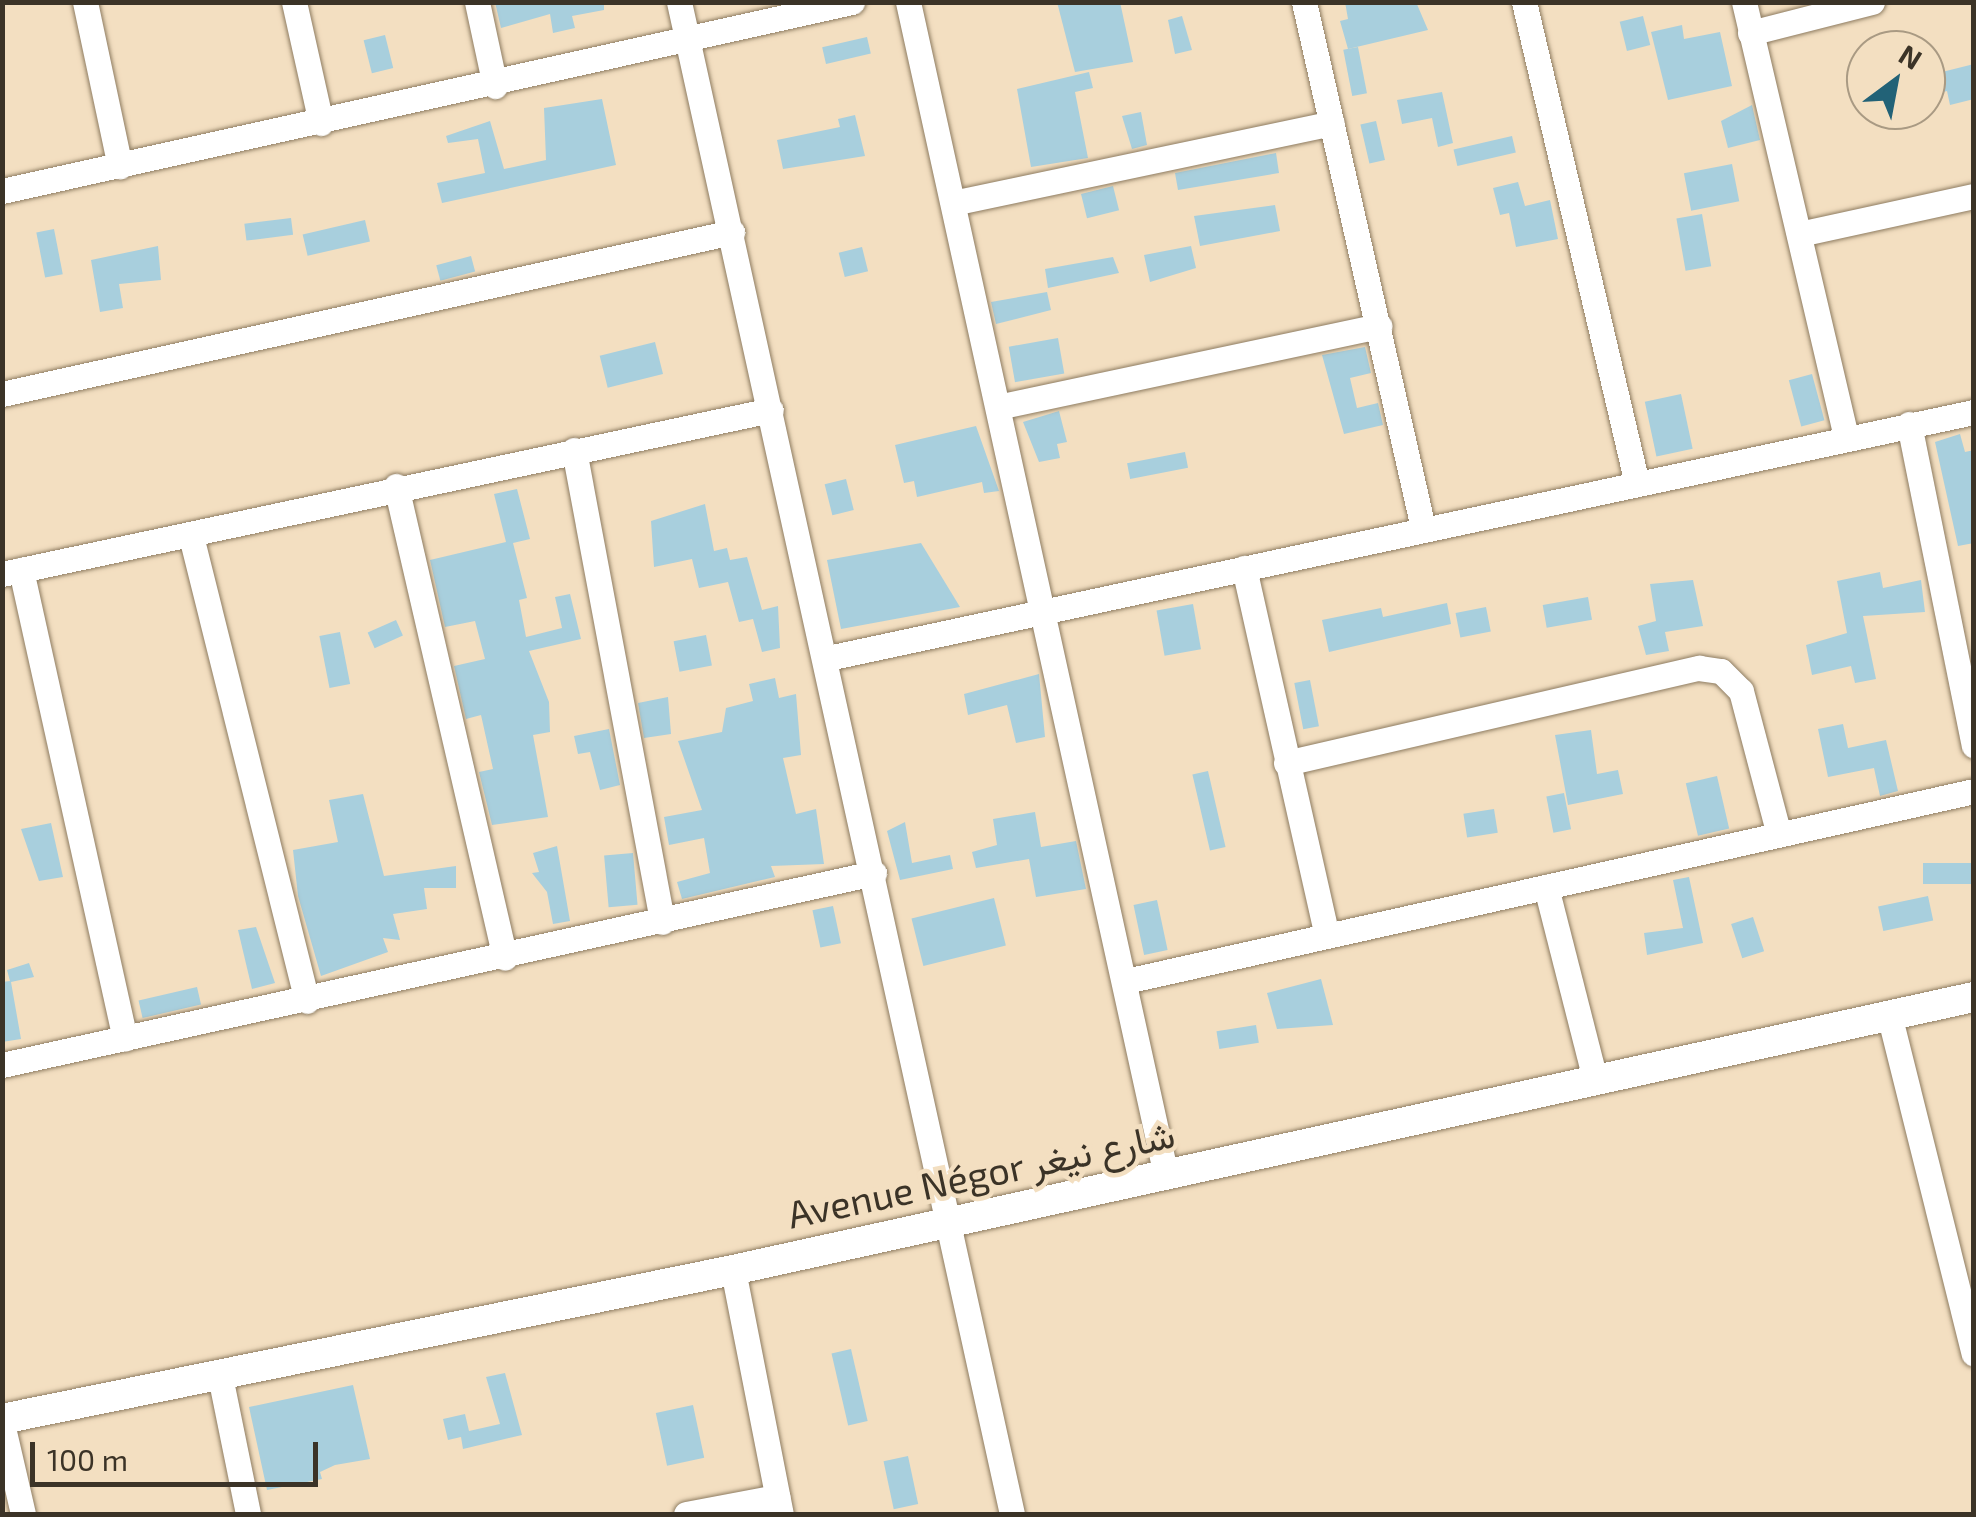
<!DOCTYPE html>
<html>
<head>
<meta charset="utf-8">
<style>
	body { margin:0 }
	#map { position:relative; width:1976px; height:1517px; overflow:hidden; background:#f3dfc1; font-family:"Exo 2",Vazirmatn,sans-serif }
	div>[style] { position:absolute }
	.building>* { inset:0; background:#a8cfdd; transform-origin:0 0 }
	.roads { filter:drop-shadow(0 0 2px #8e7c61) drop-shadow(0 0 2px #8e7c61) }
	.minor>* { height:25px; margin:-12.5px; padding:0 12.5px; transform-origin:12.5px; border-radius:12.5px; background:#fff }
	.major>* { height:30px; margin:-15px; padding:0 15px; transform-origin:15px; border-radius:15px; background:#fff }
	span { translate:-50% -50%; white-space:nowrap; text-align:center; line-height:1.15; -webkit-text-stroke:9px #f3dfc1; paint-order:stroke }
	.street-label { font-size:38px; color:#3b3327 }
	.frame { position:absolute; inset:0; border:5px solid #3b3327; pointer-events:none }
	.north { position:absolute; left:1846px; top:30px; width:100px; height:100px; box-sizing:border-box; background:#f3dfc1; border:2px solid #a99a83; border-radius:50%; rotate:32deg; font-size:28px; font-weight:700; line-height:40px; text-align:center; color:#3b3327 }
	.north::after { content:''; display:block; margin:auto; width:35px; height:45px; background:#226277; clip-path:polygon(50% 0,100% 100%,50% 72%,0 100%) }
	.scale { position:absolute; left:30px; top:1442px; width:288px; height:45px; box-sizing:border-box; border:5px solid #3b3327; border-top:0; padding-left:12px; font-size:30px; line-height:35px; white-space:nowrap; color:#3b3327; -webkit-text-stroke:8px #f3dfc1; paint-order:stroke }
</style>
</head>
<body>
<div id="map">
	<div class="building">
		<div style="clip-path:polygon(495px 2px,604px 2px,604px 10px,572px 16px,575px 28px,553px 33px,550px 14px,501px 28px)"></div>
		<div style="clip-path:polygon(1057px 2px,1120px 2px,1133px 62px,1075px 72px)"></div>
		<div style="clip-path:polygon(1345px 2px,1416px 2px,1428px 30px,1348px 49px,1340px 21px,1348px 19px)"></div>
		<div style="clip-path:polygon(1182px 16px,1192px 50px,1175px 54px,1168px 20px)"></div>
		<div style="left:1643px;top:16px;width:30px;height:24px;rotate:76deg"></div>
		<div style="clip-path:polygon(1682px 25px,1684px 39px,1720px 32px,1732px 86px,1668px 100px,1651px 32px)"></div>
		<div style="left:385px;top:35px;width:34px;height:22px;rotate:76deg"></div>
		<div style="left:867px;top:37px;width:17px;height:46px;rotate:77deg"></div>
		<div style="left:1358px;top:47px;width:47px;height:15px;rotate:79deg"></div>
		<div style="clip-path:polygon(1974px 64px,1974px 99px,1950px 105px,1947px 91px,1926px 97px,1926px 76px)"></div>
		<div style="clip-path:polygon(1089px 72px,1093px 88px,1075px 92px,1088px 158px,1031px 167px,1017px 89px)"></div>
		<div style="clip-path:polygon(1442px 92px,1453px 143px,1438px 147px,1432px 118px,1402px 124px,1397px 100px)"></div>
		<div style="clip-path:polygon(602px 99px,616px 165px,442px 203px,437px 183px,485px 173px,478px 139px,448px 143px,446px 136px,490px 121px,504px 169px,546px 160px,544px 108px)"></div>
		<div style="clip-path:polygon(1752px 105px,1760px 140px,1728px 148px,1721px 121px)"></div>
		<div style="clip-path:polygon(1141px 112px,1147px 145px,1132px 149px,1122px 116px)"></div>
		<div style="clip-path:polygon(855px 115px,865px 156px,783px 169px,777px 140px,840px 127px,838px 119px)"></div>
		<div style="left:1376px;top:121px;width:40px;height:16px;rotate:77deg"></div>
		<div style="left:1512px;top:136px;width:17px;height:60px;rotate:77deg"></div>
		<div style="clip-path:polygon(1276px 153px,1279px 173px,1178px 190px,1175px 173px)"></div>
		<div style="left:1732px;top:164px;width:38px;height:49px;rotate:79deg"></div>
		<div style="clip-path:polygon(1518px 182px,1525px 206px,1550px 200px,1558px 239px,1516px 247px,1509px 213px,1500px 215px,1493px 188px)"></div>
		<div style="left:1113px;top:186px;width:25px;height:33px;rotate:76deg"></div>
		<div style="clip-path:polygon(1275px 205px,1280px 231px,1200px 246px,1194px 216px)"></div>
		<div style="left:1702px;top:214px;width:53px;height:26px;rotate:80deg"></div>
		<div style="left:291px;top:218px;width:17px;height:47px;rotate:83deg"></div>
		<div style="left:365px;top:220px;width:22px;height:64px;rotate:77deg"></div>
		<div style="left:54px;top:229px;width:46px;height:18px;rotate:79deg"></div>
		<div style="clip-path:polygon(158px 246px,161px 280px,119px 284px,123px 308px,100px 312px,91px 260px)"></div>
		<div style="clip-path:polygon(1191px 246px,1196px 268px,1150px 282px,1144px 255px)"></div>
		<div style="left:862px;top:247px;width:25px;height:24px;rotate:76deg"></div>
		<div style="left:471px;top:256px;width:16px;height:36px;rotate:75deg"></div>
		<div style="clip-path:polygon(1113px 257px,1119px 273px,1048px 288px,1045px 269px)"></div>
		<div style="clip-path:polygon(1047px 292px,1051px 310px,996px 324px,991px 302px)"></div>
		<div style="left:1058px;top:338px;width:36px;height:50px;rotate:80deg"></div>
		<div style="left:655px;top:342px;width:33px;height:57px;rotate:76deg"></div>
		<div style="clip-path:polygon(1365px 347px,1371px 373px,1350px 378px,1357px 408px,1378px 403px,1383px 425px,1344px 434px,1322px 355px)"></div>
		<div style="left:1812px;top:374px;width:48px;height:24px;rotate:75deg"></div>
		<div style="left:1681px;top:394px;width:56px;height:37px;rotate:78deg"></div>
		<div style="clip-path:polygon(1059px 411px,1067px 442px,1057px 444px,1060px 458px,1039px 462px,1023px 422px)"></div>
		<div style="clip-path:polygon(976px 426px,999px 491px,984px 493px,982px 482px,917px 497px,914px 481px,904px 483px,895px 445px)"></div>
		<div style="clip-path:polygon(1960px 434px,1965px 452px,1974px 450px,1974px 543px,1958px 546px,1935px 442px)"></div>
		<div style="left:1185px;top:452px;width:16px;height:59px;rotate:79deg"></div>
		<div style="left:846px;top:479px;width:32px;height:22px;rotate:76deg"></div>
		<div style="clip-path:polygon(517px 489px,530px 539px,513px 543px,527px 598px,519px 600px,526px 637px,562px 628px,555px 597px,570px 594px,581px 639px,529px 651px,549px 702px,550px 732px,533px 735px,548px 817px,492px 825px,479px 772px,493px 769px,481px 715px,466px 719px,454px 666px,485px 659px,475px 621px,445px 627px,430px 560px,506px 542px,494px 494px)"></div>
		<div style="clip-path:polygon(705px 504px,714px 551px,727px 548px,730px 560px,747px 557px,762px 610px,778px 606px,780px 648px,762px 652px,753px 619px,739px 622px,728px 582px,699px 588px,692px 559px,654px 567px,651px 521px)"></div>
		<div style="clip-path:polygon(921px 543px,960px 607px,841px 629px,827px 560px)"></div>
		<div style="clip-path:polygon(1880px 572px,1883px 588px,1921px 580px,1925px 612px,1863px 616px,1876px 679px,1855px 683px,1851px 666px,1812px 675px,1806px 645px,1847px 633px,1837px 581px)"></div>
		<div style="clip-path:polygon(1693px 580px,1703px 626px,1665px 632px,1669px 651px,1646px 655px,1638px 626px,1656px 621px,1650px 584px)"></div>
		<div style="left:1588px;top:597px;width:23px;height:46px;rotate:80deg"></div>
		<div style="clip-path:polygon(1447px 603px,1451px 624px,1329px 652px,1322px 620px,1381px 608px,1383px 617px)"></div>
		<div style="left:1193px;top:604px;width:46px;height:37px;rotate:80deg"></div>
		<div style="left:1486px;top:607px;width:25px;height:31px;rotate:79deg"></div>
		<div style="left:396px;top:620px;width:17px;height:31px;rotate:66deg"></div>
		<div style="left:340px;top:632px;width:53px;height:21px;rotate:79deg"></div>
		<div style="left:706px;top:635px;width:31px;height:33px;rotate:79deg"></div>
		<div style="clip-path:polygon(1039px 674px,1045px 737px,1016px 743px,1007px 705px,968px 715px,964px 694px)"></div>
		<div style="clip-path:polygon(775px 678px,779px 698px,796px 694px,801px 755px,783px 758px,796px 814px,816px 809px,824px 864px,771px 866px,775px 877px,682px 899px,677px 882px,710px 873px,704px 838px,669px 845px,664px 817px,702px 810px,678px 741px,722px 732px,726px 708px,753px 701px,749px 684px)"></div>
		<div style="left:1310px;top:680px;width:47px;height:16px;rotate:79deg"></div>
		<div style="clip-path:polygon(668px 697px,671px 734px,644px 738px,638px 703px)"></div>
		<div style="clip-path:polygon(1843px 724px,1848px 748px,1886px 740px,1898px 791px,1880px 796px,1874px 768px,1828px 777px,1818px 729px)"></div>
		<div style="clip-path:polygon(609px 729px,620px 785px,600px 790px,590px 752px,578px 754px,574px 736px)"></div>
		<div style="clip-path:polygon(1591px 730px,1597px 774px,1618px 770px,1623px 794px,1568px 805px,1555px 735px)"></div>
		<div style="left:1208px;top:771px;width:78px;height:16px;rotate:77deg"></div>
		<div style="left:1717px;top:776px;width:54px;height:32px;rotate:77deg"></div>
		<div style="left:1564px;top:793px;width:37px;height:18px;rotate:79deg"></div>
		<div style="clip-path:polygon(363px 794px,384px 876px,456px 866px,456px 888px,424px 888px,427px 909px,393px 914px,400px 940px,383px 938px,388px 952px,321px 976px,298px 896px,293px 850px,338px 842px,329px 800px)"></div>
		<div style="left:1494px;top:809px;width:24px;height:31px;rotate:81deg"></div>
		<div style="clip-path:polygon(1035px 812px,1041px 847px,1076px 841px,1086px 889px,1036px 897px,1029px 859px,976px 868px,972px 852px,997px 845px,993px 819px)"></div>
		<div style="clip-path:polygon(905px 822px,912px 863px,950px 855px,953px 869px,900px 880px,887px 831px)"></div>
		<div style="clip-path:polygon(51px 823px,63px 877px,39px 881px,21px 829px)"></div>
		<div style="clip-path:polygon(557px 846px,570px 921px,553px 924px,547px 892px,532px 873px,539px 872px,533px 853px)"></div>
		<div style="left:633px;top:853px;width:52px;height:29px;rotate:85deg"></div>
		<div style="left:1974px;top:863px;width:21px;height:51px;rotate:90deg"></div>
		<div style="clip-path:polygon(1689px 877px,1703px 943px,1647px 955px,1644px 933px,1683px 928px,1673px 880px)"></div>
		<div style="left:1928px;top:896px;width:25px;height:51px;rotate:78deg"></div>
		<div style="left:994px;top:898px;width:49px;height:85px;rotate:76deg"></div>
		<div style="left:1157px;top:900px;width:51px;height:24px;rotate:78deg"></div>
		<div style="left:833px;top:906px;width:38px;height:21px;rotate:78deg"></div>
		<div style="left:1753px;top:917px;width:36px;height:23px;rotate:72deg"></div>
		<div style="clip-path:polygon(256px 927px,275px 983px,252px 989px,238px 930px)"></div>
		<div style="clip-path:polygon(29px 963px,34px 977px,11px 982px,21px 1039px,2px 1042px,2px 982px,10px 981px,7px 970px)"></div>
		<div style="clip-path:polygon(1321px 979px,1333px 1025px,1277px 1029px,1267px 993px)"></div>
		<div style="left:197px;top:987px;width:18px;height:60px;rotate:77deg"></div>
		<div style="left:1256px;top:1025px;width:18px;height:40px;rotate:81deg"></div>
		<div style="left:851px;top:1349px;width:74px;height:20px;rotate:77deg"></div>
		<div style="clip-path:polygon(505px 1373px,522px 1435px,463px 1449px,461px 1437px,448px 1440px,443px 1419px,465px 1414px,469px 1431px,500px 1424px,486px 1377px)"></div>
		<div style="clip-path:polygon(353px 1385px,370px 1459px,335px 1465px,320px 1472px,322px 1479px,267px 1490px,249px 1407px)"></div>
		<div style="left:693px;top:1405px;width:54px;height:38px;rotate:78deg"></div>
		<div style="left:908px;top:1456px;width:49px;height:25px;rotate:78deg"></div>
	</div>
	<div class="roads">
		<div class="minor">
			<div style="left:85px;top:2px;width:168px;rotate:78deg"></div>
			<div style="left:294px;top:2px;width:124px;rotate:77.4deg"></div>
			<div style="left:477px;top:2px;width:86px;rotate:77.9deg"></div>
			<div style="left:679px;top:2px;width:1548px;rotate:77.58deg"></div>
			<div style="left:908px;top:2px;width:1201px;rotate:77.6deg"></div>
			<div style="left:1304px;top:2px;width:539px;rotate:77.25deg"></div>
			<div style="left:1524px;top:2px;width:491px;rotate:76.8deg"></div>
			<div style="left:1744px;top:2px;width:448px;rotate:76.8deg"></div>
			<div style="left:1750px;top:33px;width:126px;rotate:-14.3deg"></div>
			<div style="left:2px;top:191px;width:871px;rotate:-12.54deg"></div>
			<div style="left:953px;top:203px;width:387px;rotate:-11.9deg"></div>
			<div style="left:1799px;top:234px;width:179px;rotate:-12.3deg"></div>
			<div style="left:2px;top:394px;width:748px;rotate:-12.51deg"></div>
			<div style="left:998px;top:407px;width:390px;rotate:-12deg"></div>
			<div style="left:1909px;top:424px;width:328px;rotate:78.6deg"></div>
			<div style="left:574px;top:450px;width:480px;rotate:79.4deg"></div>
			<div style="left:396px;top:486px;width:484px;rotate:77deg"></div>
			<div style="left:191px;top:536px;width:479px;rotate:76deg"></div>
			<div style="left:1244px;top:568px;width:376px;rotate:77.3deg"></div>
			<div style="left:21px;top:570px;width:480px;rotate:77.5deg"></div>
			<div style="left:2px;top:574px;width:786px;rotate:-12.04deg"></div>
			<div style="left:828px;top:658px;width:1172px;rotate:-12.12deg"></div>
			<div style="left:1286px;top:763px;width:424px;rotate:-13deg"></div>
			<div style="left:1699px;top:668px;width:22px;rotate:8deg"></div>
			<div style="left:1721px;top:671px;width:28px;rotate:45deg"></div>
			<div style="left:1741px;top:691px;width:145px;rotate:75.2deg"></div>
			<div style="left:1546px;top:887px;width:195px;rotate:75.7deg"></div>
			<div style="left:1126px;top:981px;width:869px;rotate:-12.63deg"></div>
			<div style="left:1889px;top:1014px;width:350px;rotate:76deg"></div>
			<div style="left:2px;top:1065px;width:893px;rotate:-12.42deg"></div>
			<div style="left:733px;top:1270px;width:249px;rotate:78.9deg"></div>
			<div style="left:220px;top:1376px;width:141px;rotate:78.5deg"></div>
			<div style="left:2px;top:1423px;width:93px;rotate:77deg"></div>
			<div style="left:686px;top:1514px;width:93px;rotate:-10.6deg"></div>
		</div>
		<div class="major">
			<div style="left:2px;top:1419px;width:746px;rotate:-11.52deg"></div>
			<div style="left:733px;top:1270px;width:1271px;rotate:-12.41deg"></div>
		</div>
	</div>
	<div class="street-label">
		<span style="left:981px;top:1174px;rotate:-12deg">Avenue Négor شارع نيغر</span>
	</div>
	<div class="frame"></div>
	<div class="north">N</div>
	<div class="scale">100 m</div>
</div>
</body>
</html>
